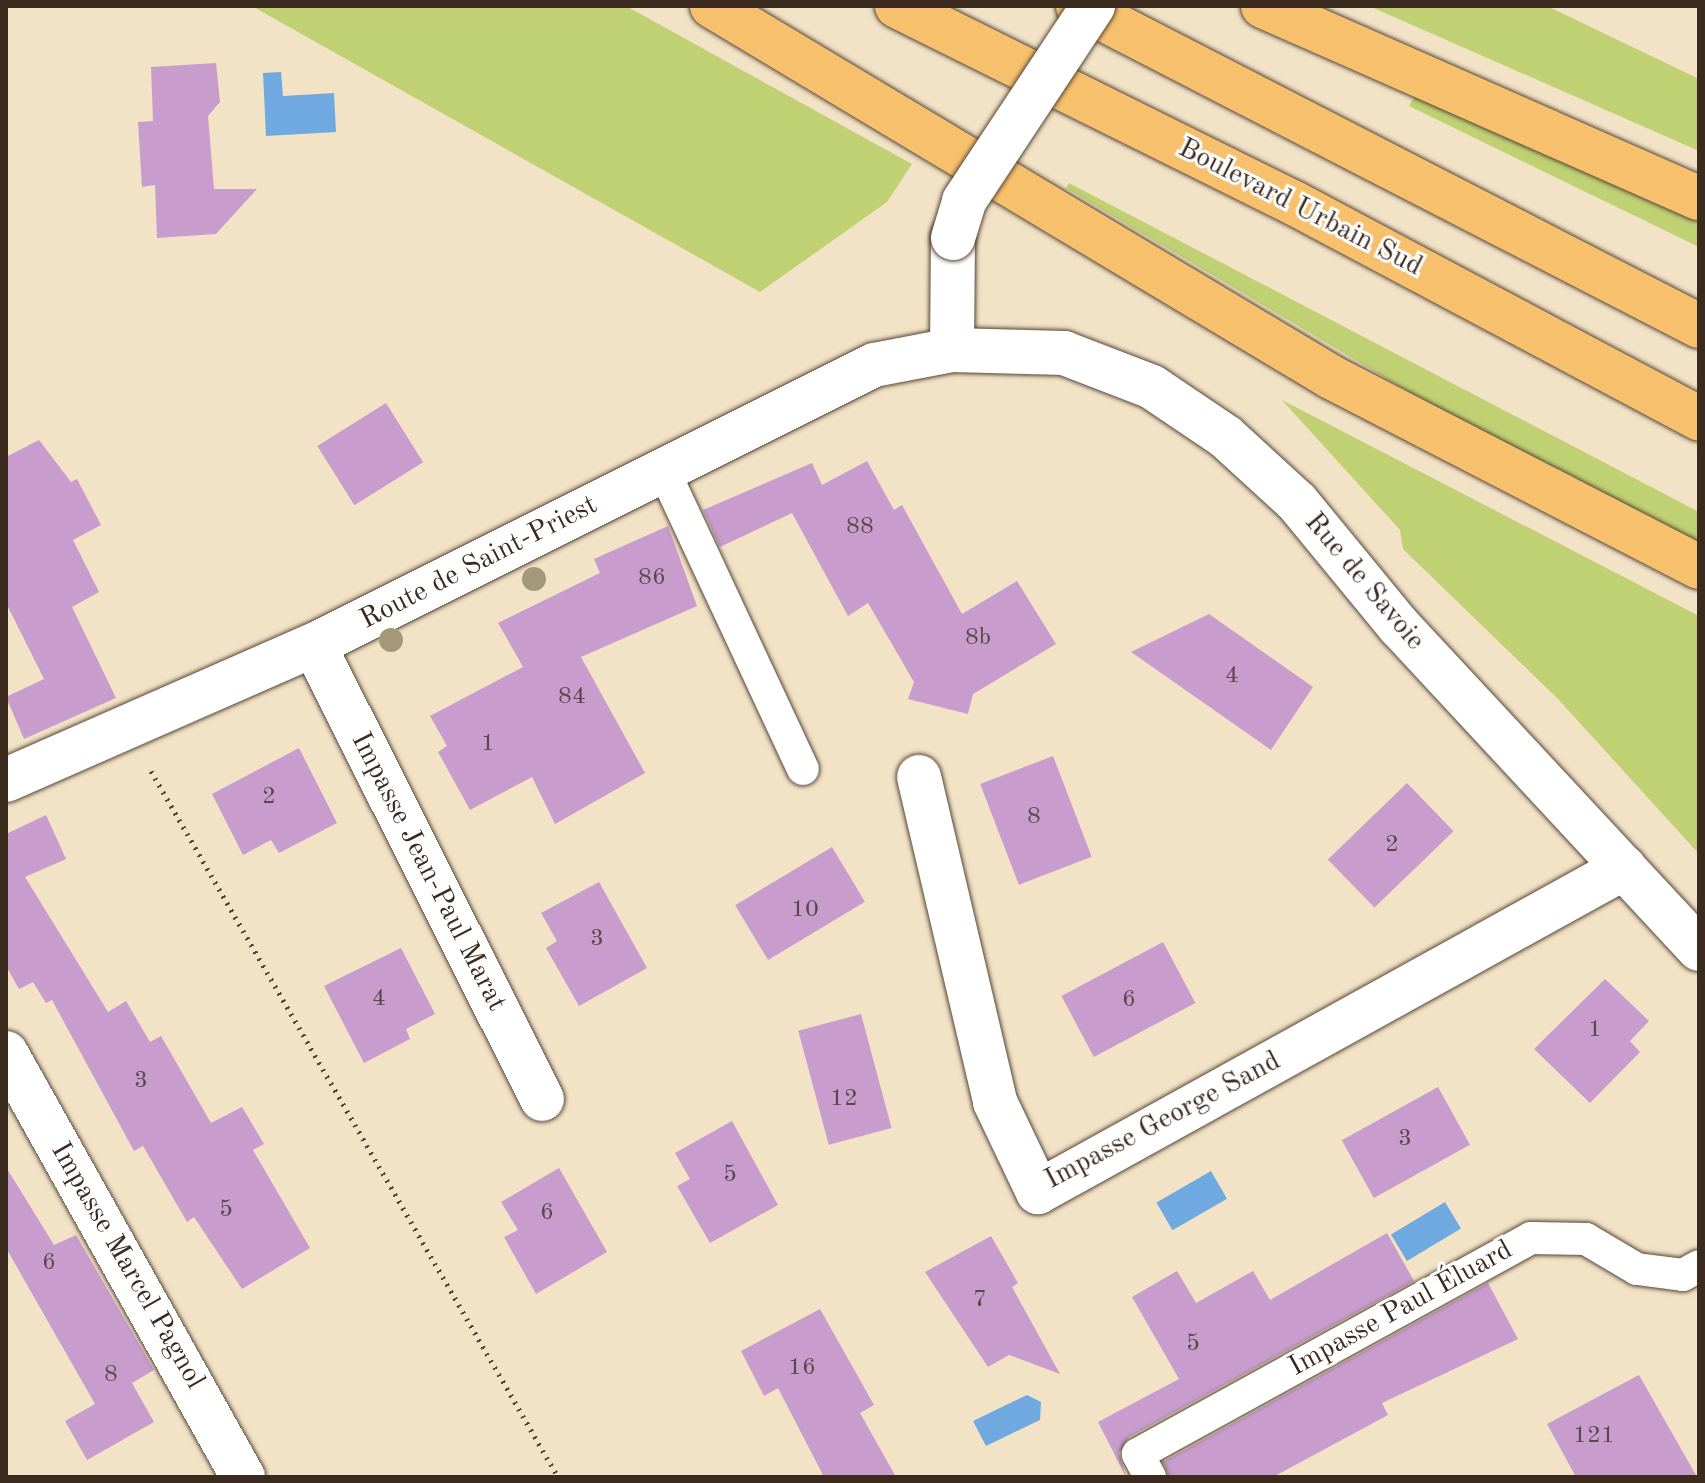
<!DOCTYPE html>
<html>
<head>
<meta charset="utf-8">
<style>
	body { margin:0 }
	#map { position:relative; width:1705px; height:1483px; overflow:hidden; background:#f2e2c6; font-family:"Old Standard TT",serif }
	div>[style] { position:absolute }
	.green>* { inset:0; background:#c0d173 }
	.water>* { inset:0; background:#70a9e0; transform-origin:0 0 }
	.building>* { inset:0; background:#c89dce; transform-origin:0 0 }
	.path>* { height:5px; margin-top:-2.5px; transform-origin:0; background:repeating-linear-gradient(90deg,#564637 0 2px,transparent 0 8px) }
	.roads { filter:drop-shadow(0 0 2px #564637) drop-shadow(0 0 2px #564637) }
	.service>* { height:32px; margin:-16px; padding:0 16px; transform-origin:16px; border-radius:16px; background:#fff }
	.minor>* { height:44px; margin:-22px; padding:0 22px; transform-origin:22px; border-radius:22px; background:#fff }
	.tertiary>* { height:44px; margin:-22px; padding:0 22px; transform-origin:22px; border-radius:22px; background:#fff }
	.trunk>* { height:44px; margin:-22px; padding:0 22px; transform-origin:22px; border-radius:22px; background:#f7c06c }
	.bridges { filter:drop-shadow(0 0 2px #564637) drop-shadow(0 0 2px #564637) }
	.minor-bridge>* { height:44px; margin:-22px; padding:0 22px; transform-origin:22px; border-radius:22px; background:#fff }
	.trees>* { width:24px; height:24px; margin:-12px; border-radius:50%; background:#a39878 }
	span { translate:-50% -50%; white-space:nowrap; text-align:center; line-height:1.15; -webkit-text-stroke:6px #fff; paint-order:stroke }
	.number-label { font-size:24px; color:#5e474a }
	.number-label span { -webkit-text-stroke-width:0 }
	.street-label { font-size:28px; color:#3b2a1e }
	.frame { position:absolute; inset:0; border:8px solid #3b2a1e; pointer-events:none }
</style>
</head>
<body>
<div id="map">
	<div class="green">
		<div style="clip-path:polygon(252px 6px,626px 6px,912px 164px,887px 202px,760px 292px)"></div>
		<div style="clip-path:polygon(1369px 6px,1547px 6px,1699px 79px,1699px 151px)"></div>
		<div style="clip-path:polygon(1417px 92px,1699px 218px,1699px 247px,1409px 106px)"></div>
		<div style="clip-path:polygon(1069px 183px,1699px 512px,1699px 543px,1455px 419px,1066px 188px)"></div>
		<div style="clip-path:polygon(1282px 400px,1699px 616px,1699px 854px,1558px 699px,1403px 549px,1400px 530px)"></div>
	</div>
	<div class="water">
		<div style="clip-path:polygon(281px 72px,283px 96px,334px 93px,336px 132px,266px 136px,263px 73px)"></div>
		<div style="left:1211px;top:1171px;width:32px;height:63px;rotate:60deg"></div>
		<div style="left:1445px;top:1202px;width:31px;height:63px;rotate:59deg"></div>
		<div style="clip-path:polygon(1027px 1395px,1041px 1402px,1040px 1420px,986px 1446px,973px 1421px)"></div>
	</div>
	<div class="building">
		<div style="clip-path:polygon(216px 63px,220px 102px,208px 116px,214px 189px,257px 189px,216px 234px,157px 238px,155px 185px,142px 187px,138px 122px,153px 121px,151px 67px)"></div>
		<div style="left:386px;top:403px;width:70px;height:81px;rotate:58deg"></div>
		<div style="clip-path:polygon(39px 440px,71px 482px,77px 479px,101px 525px,73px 540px,99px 592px,72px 607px,116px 698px,24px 739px,6px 697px,44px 679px,6px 603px,6px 457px)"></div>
		<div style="clip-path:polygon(867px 461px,894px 510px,902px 505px,962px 614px,1017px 581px,1056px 644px,973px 694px,968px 714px,908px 699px,914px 682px,868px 603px,848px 616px,792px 513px,720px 547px,703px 510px,812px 463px,822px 485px)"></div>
		<div style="clip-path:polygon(668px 526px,697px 606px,581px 657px,645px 773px,555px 824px,532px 777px,470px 810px,438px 752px,447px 746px,430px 716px,523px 667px,498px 623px,600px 573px,594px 559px)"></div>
		<div style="clip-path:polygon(1209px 614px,1313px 687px,1271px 750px,1131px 652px)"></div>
		<div style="clip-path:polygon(299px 748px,337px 823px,279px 853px,271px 840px,243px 855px,212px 794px)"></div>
		<div style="left:1053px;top:756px;width:108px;height:78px;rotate:69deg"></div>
		<div style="left:1407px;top:783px;width:67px;height:110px;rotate:46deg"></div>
		<div style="clip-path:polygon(46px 815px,66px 859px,25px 877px,108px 1012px,126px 1001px,150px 1042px,161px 1036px,211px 1123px,242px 1107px,264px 1144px,253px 1150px,310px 1248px,242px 1289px,194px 1217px,187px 1222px,143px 1146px,134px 1151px,52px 1000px,46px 1003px,33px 982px,19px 989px,6px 966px,6px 834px)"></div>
		<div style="left:832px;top:847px;width:64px;height:113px;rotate:59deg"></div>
		<div style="clip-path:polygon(599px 882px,647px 968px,579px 1006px,546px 948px,557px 941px,541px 913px)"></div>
		<div style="left:1163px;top:942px;width:69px;height:115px;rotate:62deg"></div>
		<div style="clip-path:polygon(401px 948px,435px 1014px,406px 1029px,410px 1039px,364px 1063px,324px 986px)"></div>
		<div style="clip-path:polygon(1605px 979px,1649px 1021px,1630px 1041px,1640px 1052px,1590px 1103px,1534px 1049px)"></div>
		<div style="left:861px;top:1014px;width:118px;height:65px;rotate:75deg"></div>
		<div style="left:1438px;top:1087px;width:66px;height:110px;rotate:61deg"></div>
		<div style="clip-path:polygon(732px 1121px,778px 1205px,710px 1243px,677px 1186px,690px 1179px,675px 1153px)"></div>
		<div style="clip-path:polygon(6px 1167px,54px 1245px,76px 1235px,154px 1370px,132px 1383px,154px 1422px,87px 1460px,65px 1421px,95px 1404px,6px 1248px)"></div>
		<div style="clip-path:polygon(559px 1168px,607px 1252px,536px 1294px,504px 1237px,518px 1230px,501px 1202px)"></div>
		<div style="clip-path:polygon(1387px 1233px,1414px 1281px,1129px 1437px,1119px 1453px,1126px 1477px,1098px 1422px,1179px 1379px,1132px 1297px,1177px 1271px,1196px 1303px,1253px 1271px,1270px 1300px)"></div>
		<div style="clip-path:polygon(991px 1236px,1018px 1283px,1012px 1287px,1060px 1374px,1009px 1355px,988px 1367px,925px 1272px)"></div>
		<div style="clip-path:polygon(1488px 1283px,1518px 1339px,1382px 1403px,1388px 1415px,1273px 1477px,1169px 1477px,1163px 1462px)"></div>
		<div style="clip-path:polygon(820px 1309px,874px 1405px,860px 1413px,896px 1477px,824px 1477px,778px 1388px,764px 1396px,741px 1351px)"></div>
		<div style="clip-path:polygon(1639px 1375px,1697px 1477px,1576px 1477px,1547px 1424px)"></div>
	</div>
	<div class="path">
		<div style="left:151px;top:771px;width:815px;rotate:60.04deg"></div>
	</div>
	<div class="roads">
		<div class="service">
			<div style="left:663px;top:469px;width:331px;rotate:65deg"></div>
			<div style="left:1150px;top:1477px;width:26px;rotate:-118deg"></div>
			<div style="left:1138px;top:1454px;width:448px;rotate:-28.8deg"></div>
			<div style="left:1531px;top:1238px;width:55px;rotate:1deg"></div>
			<div style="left:1586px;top:1239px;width:59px;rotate:30.5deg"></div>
			<div style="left:1637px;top:1269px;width:46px;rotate:7.4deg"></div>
			<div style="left:1683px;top:1275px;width:18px;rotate:-29deg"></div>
		</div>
		<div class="minor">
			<div style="left:952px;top:350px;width:112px;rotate:-89.5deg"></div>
			<div style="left:314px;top:645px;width:508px;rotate:63.33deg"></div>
			<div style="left:919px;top:777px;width:334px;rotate:76.8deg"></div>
			<div style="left:995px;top:1102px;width:100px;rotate:64.5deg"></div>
			<div style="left:1038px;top:1192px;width:670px;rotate:-28.94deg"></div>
			<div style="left:6px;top:1053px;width:486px;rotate:60.8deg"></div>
		</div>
		<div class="tertiary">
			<div style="left:6px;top:780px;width:336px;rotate:-23.7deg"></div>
			<div style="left:314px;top:645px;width:626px;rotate:-26.57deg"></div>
			<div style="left:874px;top:365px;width:79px;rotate:-10.9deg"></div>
			<div style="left:952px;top:350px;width:112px;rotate:1.5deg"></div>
			<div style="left:1064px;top:353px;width:94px;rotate:21.1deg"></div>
			<div style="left:1152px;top:387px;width:89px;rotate:34deg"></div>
			<div style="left:1226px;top:437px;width:96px;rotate:42.5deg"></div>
			<div style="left:1297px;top:502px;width:161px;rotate:50.6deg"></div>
			<div style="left:1399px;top:626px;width:441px;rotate:47.1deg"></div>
		</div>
		<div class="trunk">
			<div style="left:712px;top:6px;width:722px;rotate:30.94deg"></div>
			<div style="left:1331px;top:377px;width:414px;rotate:27.3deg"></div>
			<div style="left:897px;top:6px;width:443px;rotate:26.4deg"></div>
			<div style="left:1294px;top:203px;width:459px;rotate:28deg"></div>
			<div style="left:1078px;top:6px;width:699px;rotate:27.26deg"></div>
			<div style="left:1263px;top:6px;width:476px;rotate:23.8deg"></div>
		</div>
	</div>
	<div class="bridges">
		<div class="minor-bridge">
			<div style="left:953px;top:238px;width:39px;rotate:-73deg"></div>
			<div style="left:964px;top:201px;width:234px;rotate:-56.5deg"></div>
		</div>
	</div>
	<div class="trees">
		<div style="left:534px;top:579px"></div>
		<div style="left:391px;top:640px"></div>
	</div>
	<div class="number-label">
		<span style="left:860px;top:528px">88</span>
		<span style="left:652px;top:579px">86</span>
		<span style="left:978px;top:639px">8b</span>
		<span style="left:1232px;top:677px">4</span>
		<span style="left:572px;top:698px">84</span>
		<span style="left:488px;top:745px">1</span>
		<span style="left:269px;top:798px">2</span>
		<span style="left:1034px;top:818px">8</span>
		<span style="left:1392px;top:846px">2</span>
		<span style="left:805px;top:911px">10</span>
		<span style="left:597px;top:940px">3</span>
		<span style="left:379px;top:1000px">4</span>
		<span style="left:1129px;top:1001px">6</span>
		<span style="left:1595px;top:1031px">1</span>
		<span style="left:141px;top:1082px">3</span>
		<span style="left:844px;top:1100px">12</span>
		<span style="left:1405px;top:1140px">3</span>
		<span style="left:730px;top:1176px">5</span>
		<span style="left:226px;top:1211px">5</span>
		<span style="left:547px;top:1214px">6</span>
		<span style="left:49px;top:1264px">6</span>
		<span style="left:980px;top:1301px">7</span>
		<span style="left:1193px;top:1345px">5</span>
		<span style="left:802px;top:1369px">16</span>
		<span style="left:111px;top:1376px">8</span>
		<span style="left:1594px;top:1437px">121</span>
	</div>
	<div class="street-label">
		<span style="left:1300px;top:208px;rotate:27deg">Boulevard Urbain Sud</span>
		<span style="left:479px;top:563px;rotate:-27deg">Route de Saint-Priest</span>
		<span style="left:1364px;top:582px;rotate:50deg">Rue de Savoie</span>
		<span style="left:428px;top:872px;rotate:63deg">Impasse Jean-Paul Marat</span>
		<span style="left:1163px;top:1121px;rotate:-28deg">Impasse George Sand</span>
		<span style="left:127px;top:1266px;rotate:60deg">Impasse Marcel Pagnol</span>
		<span style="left:1401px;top:1309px;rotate:-29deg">Impasse Paul Éluard</span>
	</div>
	<div class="frame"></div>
</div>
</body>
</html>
